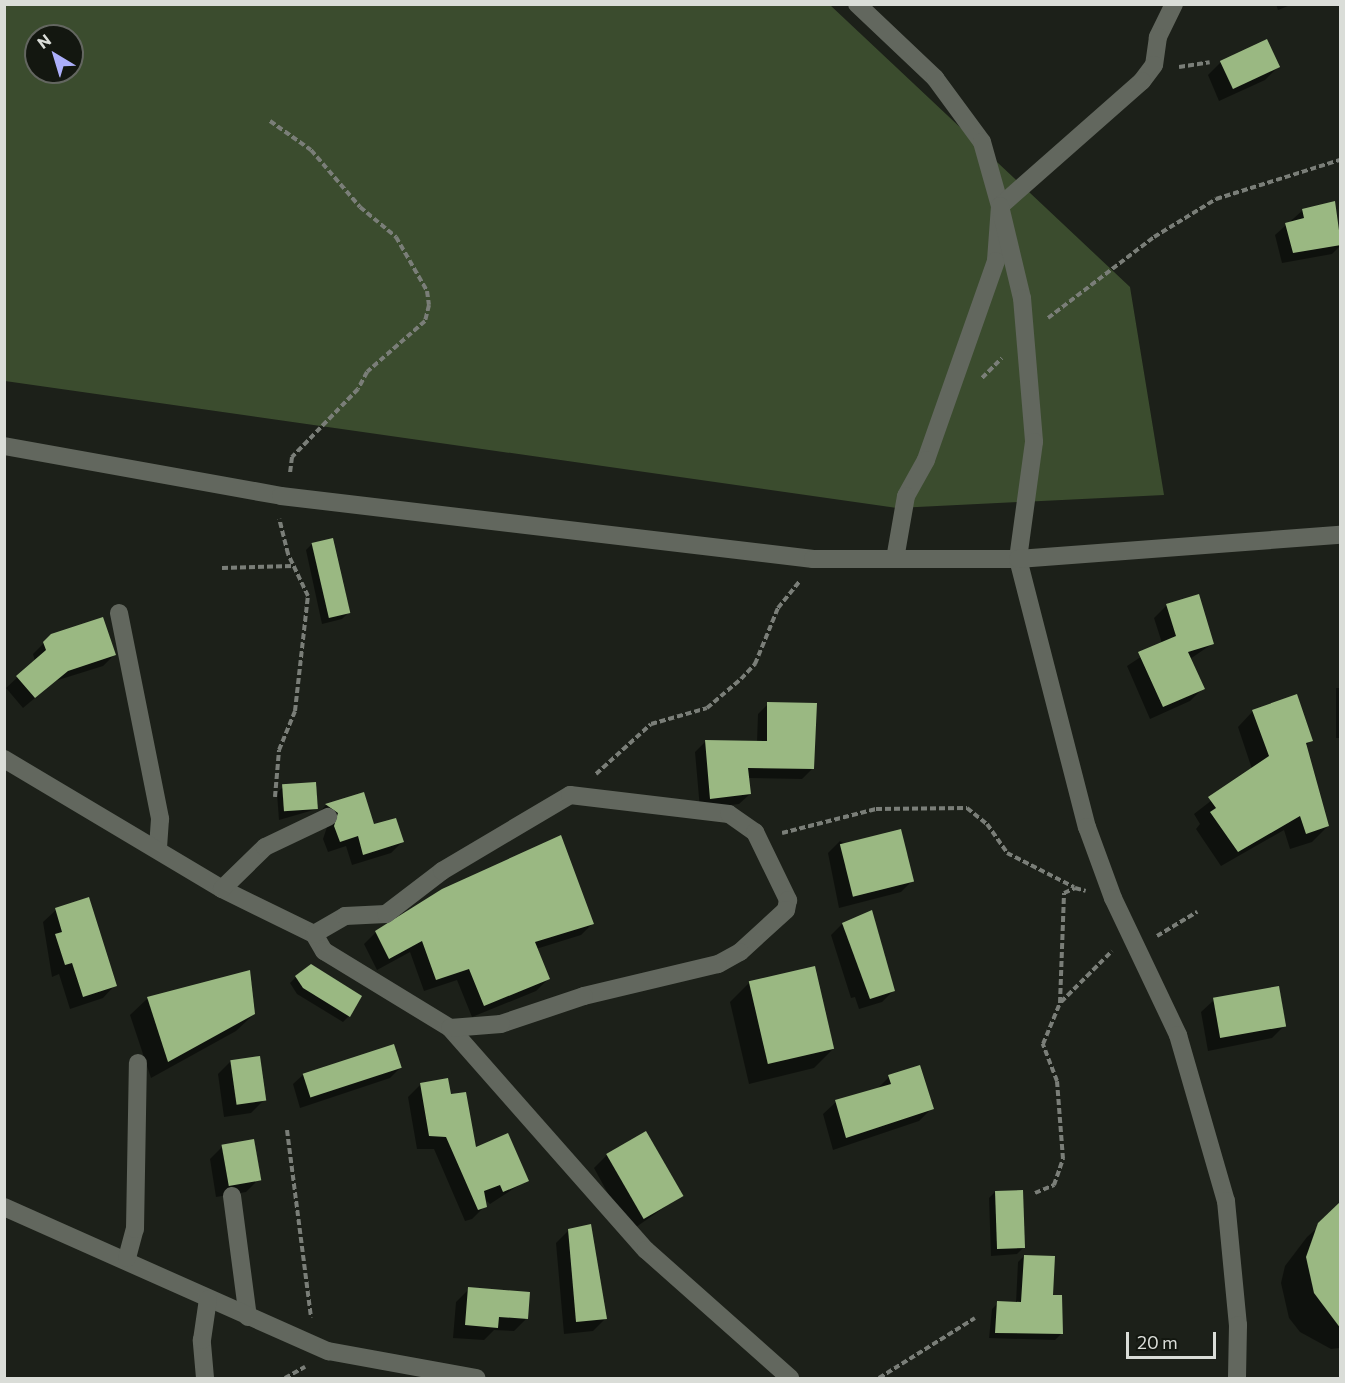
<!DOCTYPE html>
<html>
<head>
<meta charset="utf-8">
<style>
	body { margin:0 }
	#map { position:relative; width:1345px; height:1383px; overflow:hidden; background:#1c2019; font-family:Commissioner,sans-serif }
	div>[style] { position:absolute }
	.green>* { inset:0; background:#3b4c2e }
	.shadow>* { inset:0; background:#0007; transform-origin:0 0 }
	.building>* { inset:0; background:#9ab882; transform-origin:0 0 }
	.path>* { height:4px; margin-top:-2px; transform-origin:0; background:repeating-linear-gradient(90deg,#7a7e78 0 6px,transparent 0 9px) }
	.street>* { height:18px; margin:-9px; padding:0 9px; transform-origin:9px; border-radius:9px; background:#62675e }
	.secondary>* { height:18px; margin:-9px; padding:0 9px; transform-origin:9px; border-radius:9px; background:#62675e }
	span { translate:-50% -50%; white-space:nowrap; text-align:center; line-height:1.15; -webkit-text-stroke:6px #131710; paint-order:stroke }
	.frame { position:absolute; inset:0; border:6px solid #daddd8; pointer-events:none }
	.north { position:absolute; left:24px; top:24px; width:60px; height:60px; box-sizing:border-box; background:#131710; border:2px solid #636660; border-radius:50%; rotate:322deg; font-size:16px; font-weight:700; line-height:24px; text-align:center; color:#daddd8 }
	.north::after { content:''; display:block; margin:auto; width:21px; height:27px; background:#acaffb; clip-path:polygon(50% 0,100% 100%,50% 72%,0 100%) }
	.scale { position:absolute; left:1126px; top:1332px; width:90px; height:27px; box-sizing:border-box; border:3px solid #daddd8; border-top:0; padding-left:8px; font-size:18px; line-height:21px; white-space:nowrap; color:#daddd8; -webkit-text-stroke:4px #131710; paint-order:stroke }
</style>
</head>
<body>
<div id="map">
	<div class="green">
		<div style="clip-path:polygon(evenodd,5px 5px,830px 5px,1130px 287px,1164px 495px,897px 508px,5px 381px,5px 5px,36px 36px,72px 36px,72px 72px,36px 72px,36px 36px)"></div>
	</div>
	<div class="shadow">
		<div style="clip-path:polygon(1276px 4px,1293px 4px,1278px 10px)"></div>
		<div style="clip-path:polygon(1220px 63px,1278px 67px,1265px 80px,1219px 101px,1208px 75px)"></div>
		<div style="clip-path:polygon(1334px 203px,1340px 246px,1332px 254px,1282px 263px,1275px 235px,1303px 210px)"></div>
		<div style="clip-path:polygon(312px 544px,348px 613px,342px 619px,322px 624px,306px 550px)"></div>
		<div style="clip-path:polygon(1167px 605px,1212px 644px,1190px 659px,1203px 688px,1190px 701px,1150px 719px,1127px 666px,1162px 643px,1154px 618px)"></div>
		<div style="clip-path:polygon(52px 635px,114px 655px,103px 666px,55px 681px,23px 708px,6px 688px,35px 661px,33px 654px)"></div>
		<div style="left:1340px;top:688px;width:50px;height:4px;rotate:90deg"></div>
		<div style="clip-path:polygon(768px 704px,812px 769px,802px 779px,748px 778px,750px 794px,739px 804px,700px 809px,695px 752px,705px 742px,757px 742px,758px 714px)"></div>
		<div style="clip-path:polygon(1253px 711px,1311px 740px,1305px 747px,1328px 826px,1312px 842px,1290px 849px,1284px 830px,1221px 866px,1196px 829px,1200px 824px,1194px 814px,1252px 769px,1238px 727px)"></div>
		<div style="clip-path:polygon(283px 787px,317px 809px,279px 820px,277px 793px)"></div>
		<div style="clip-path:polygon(363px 794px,373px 826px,402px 842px,391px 853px,352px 865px,346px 846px,328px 852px,323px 839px,328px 824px,316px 816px,326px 805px)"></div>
		<div style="clip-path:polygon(840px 841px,913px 880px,901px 892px,839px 908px,828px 853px)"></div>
		<div style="clip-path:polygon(56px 910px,115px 985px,103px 998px,70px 1009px,59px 974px,52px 977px,43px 922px)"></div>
		<div style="clip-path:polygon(593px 923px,581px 935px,536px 949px,548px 979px,536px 991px,472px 1017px,457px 980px,424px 991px,410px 952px,377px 970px,364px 944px,376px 932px)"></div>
		<div style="clip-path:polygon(842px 924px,893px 991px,882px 1002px,859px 1009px,855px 997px,851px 998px,831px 935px)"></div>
		<div style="clip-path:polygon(296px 977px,349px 1016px,343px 1022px,297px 994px,290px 983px)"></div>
		<div style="clip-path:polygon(749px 983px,833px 1049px,814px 1068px,749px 1084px,730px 1002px)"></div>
		<div style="clip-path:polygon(148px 998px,254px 1014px,236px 1031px,151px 1078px,130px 1015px)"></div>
		<div style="clip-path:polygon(1214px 1000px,1285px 1025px,1272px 1038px,1208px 1051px,1201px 1012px)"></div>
		<div style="clip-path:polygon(231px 1061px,264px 1100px,251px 1113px,224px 1117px,218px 1074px)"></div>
		<div style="clip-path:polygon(400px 1068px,390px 1078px,300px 1108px,293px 1084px,304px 1074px)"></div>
		<div style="clip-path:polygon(889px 1077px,932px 1108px,919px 1121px,833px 1150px,823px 1114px,836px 1102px,876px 1090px)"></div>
		<div style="clip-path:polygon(421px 1084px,450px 1096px,475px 1149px,527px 1180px,490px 1204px,484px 1198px,485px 1206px,472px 1219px,465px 1221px,434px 1149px,417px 1149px,408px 1097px)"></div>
		<div style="clip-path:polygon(223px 1146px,259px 1179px,246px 1192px,216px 1197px,210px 1159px)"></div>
		<div style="clip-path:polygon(607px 1155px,682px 1195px,629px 1232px,594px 1168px)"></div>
		<div style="clip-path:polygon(995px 1192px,1023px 1248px,1017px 1254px,991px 1256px,989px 1198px)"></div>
		<div style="clip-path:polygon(1340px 1208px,1340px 1348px,1331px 1349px,1300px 1332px,1289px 1318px,1281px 1283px,1285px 1266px,1307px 1237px)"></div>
		<div style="clip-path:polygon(569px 1230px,606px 1318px,593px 1331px,564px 1334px,556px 1243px)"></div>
		<div style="clip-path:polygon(1024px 1256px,1051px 1297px,1061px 1334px,1055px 1340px,989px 1338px,992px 1309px,998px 1303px,1016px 1303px,1018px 1262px)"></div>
		<div style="clip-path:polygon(469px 1289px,526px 1319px,514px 1331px,494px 1330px,484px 1340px,453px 1338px,456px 1302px)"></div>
	</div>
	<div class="building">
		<div style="left:1267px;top:39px;width:31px;height:52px;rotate:65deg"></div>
		<div style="clip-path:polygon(1335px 201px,1341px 245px,1293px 253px,1285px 223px,1304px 218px,1302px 209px)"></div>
		<div style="left:333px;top:538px;width:77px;height:22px;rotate:77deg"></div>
		<div style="clip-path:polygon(1199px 594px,1214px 644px,1188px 652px,1205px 689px,1163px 707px,1138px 652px,1176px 636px,1166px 604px)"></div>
		<div style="clip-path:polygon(103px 617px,116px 655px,68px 671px,35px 698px,16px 676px,46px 650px,43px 642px,51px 634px)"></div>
		<div style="clip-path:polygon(1297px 694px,1313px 741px,1306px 743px,1329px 826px,1306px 834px,1300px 816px,1238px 852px,1210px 812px,1216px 808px,1208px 797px,1269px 756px,1252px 710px)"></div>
		<div style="clip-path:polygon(767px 702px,817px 703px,814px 769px,748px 768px,751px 794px,710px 799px,705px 740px,767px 741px)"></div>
		<div style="left:316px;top:782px;width:27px;height:34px;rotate:86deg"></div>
		<div style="clip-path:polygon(364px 792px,374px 824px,396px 818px,404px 842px,363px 855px,358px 836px,340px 842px,334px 826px,338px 813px,325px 804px)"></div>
		<div style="left:901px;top:829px;width:54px;height:63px;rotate:76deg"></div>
		<div style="clip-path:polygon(561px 835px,594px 924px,535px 942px,550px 979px,484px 1006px,469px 969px,436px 980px,422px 941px,389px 959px,375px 931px,442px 889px)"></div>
		<div style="clip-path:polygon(89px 897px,117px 986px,83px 997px,72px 963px,65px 965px,55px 934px,62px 932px,55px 908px)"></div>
		<div style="clip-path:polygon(872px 910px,895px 991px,870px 999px,842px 923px)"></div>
		<div style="clip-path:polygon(311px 964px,362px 996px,350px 1017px,303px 988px,295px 976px)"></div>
		<div style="left:815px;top:966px;width:85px;height:68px;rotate:77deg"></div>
		<div style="clip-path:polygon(250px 970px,255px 1014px,168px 1062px,147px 997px)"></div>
		<div style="left:1279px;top:986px;width:41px;height:67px;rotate:80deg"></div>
		<div style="left:394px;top:1044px;width:25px;height:96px;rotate:72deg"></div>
		<div style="left:260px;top:1056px;width:45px;height:30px;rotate:82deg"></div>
		<div style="clip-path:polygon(920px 1065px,934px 1109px,846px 1138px,835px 1100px,891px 1084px,888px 1075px)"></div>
		<div style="clip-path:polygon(448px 1078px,451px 1094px,466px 1092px,476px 1147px,508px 1133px,529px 1181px,503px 1192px,500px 1185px,484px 1191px,487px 1207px,478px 1210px,446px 1137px,429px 1136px,420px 1083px)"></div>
		<div style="left:646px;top:1131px;width:75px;height:46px;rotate:60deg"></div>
		<div style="left:254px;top:1139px;width:42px;height:33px;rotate:80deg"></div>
		<div style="left:1023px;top:1190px;width:58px;height:28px;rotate:88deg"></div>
		<div style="clip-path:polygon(1341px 1201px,1341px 1329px,1314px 1293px,1306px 1257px,1318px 1223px)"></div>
		<div style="clip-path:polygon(591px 1224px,607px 1319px,576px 1322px,568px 1229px)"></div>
		<div style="clip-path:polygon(1024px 1255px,1055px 1256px,1053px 1295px,1062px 1295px,1063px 1334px,995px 1333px,997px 1301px,1021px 1302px)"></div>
		<div style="clip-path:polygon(468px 1287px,530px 1292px,528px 1319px,499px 1317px,498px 1328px,465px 1325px)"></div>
	</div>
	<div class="path">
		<div style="left:1179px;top:67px;width:31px;rotate:-9deg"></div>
		<div style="left:270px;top:121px;width:50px;rotate:35.3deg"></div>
		<div style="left:311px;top:150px;width:75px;rotate:49.3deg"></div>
		<div style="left:360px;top:207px;width:47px;rotate:39.8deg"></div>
		<div style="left:396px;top:237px;width:62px;rotate:60.1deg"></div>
		<div style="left:427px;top:291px;width:14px;rotate:82deg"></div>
		<div style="left:429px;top:305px;width:16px;rotate:104deg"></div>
		<div style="left:425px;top:321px;width:77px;rotate:138.7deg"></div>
		<div style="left:367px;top:372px;width:19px;rotate:118deg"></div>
		<div style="left:358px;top:389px;width:95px;rotate:134.1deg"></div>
		<div style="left:292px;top:457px;width:17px;rotate:97deg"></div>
		<div style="left:1048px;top:318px;width:133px;rotate:-37.4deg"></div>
		<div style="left:1154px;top:237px;width:73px;rotate:-31.5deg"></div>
		<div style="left:1216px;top:199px;width:130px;rotate:-17.5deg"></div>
		<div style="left:982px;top:378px;width:28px;rotate:-45deg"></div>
		<div style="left:222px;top:568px;width:71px;rotate:-1.6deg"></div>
		<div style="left:596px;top:774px;width:74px;rotate:-42.3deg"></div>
		<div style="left:651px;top:724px;width:58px;rotate:-15.9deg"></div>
		<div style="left:707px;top:708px;width:45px;rotate:-40.5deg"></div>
		<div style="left:741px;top:679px;width:21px;rotate:-47deg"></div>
		<div style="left:755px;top:664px;width:61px;rotate:-67.7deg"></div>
		<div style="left:778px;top:608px;width:35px;rotate:-51deg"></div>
		<div style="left:275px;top:797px;width:47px;rotate:-85.1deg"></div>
		<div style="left:279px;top:750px;width:42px;rotate:-67.7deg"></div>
		<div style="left:295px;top:711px;width:116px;rotate:-83.6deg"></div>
		<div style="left:308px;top:596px;width:47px;rotate:-115.5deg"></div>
		<div style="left:288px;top:554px;width:36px;rotate:-104deg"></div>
		<div style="left:782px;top:833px;width:97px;rotate:-14.3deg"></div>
		<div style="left:876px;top:809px;width:91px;rotate:-0.6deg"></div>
		<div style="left:967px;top:808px;width:26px;rotate:39deg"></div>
		<div style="left:987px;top:824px;width:35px;rotate:55deg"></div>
		<div style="left:1007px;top:853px;width:75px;rotate:26.9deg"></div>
		<div style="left:1157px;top:936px;width:47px;rotate:-31deg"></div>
		<div style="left:1061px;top:1002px;width:72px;rotate:-45deg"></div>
		<div style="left:287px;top:1130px;width:189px;rotate:82.7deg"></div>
		<div style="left:1035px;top:1193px;width:21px;rotate:-23deg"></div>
		<div style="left:1054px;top:1185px;width:28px;rotate:-71deg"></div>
		<div style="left:1063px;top:1159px;width:78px;rotate:-94.4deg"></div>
		<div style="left:1057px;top:1081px;width:40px;rotate:-111deg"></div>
		<div style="left:1043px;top:1044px;width:44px;rotate:-67.5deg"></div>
		<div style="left:1060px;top:1003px;width:110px;rotate:-87.9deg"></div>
		<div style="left:1064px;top:893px;width:12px;rotate:-24deg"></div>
		<div style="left:1075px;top:888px;width:11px;rotate:15deg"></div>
		<div style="left:285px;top:1378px;width:23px;rotate:-29deg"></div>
		<div style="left:879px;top:1378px;width:113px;rotate:-32deg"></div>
	</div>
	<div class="street">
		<div style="left:857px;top:4px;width:108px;rotate:43.5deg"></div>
		<div style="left:935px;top:78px;width:79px;rotate:53.7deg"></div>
		<div style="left:982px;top:142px;width:66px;rotate:74.3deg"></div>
		<div style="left:1000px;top:206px;width:55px;rotate:94.2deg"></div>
		<div style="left:996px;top:261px;width:211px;rotate:109.4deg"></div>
		<div style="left:926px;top:460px;width:41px;rotate:119.1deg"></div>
		<div style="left:906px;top:496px;width:64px;rotate:99.9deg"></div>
		<div style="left:1174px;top:4px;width:37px;rotate:116deg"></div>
		<div style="left:1158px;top:37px;width:28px;rotate:98deg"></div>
		<div style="left:1154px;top:65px;width:20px;rotate:127deg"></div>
		<div style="left:1142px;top:81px;width:189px;rotate:138.6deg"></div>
		<div style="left:1000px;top:206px;width:95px;rotate:76.6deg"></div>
		<div style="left:1022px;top:298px;width:144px;rotate:85.2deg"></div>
		<div style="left:1034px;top:442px;width:118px;rotate:97.8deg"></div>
		<div style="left:1018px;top:559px;width:277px;rotate:75.6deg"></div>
		<div style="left:1087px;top:827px;width:76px;rotate:69.9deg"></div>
		<div style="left:1113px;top:898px;width:152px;rotate:64.6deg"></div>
		<div style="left:1178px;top:1035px;width:173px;rotate:73.9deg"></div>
		<div style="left:1226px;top:1201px;width:125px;rotate:84.5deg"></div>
		<div style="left:1238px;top:1325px;width:53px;rotate:91.1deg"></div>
		<div style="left:119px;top:613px;width:210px;rotate:78.7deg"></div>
		<div style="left:160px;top:819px;width:30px;rotate:94deg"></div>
		<div style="left:4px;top:759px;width:254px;rotate:30.8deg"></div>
		<div style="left:222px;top:889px;width:102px;rotate:26.1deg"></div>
		<div style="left:314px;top:934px;width:20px;rotate:60deg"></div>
		<div style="left:324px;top:951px;width:148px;rotate:31.4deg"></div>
		<div style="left:450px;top:1028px;width:296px;rotate:48.6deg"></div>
		<div style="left:646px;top:1250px;width:193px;rotate:41.6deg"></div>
		<div style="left:222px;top:889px;width:60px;rotate:-44.3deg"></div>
		<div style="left:265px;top:847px;width:70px;rotate:-25.5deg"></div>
		<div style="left:314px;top:934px;width:36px;rotate:-30deg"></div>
		<div style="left:345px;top:916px;width:41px;rotate:-2.8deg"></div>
		<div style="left:386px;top:914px;width:71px;rotate:-37.5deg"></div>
		<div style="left:442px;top:871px;width:149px;rotate:-30.7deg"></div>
		<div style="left:570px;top:795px;width:160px;rotate:6.8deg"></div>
		<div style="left:729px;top:814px;width:32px;rotate:35deg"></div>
		<div style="left:755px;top:832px;width:76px;rotate:64.1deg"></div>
		<div style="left:788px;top:900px;width:10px;rotate:101deg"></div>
		<div style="left:786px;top:910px;width:62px;rotate:137.6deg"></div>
		<div style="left:740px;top:952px;width:25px;rotate:151deg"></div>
		<div style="left:718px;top:964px;width:138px;rotate:166.6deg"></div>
		<div style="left:584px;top:996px;width:88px;rotate:161.4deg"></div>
		<div style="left:501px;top:1024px;width:51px;rotate:175.5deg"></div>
		<div style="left:232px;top:1196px;width:122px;rotate:82.5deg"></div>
		<div style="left:4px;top:1207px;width:355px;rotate:24deg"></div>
		<div style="left:328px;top:1351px;width:151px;rotate:10.3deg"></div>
		<div style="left:127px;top:1258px;width:30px;rotate:-75deg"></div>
		<div style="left:135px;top:1229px;width:166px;rotate:-89deg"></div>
		<div style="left:205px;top:1378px;width:38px;rotate:-95deg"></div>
		<div style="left:202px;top:1340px;width:41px;rotate:-81.7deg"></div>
	</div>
	<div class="secondary">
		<div style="left:4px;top:446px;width:281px;rotate:10.2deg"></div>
		<div style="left:281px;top:496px;width:536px;rotate:6.75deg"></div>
		<div style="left:813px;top:559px;width:205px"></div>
		<div style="left:1018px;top:559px;width:323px;rotate:-4.3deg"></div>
	</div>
	<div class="frame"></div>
	<div class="north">N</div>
	<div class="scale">20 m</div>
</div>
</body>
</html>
